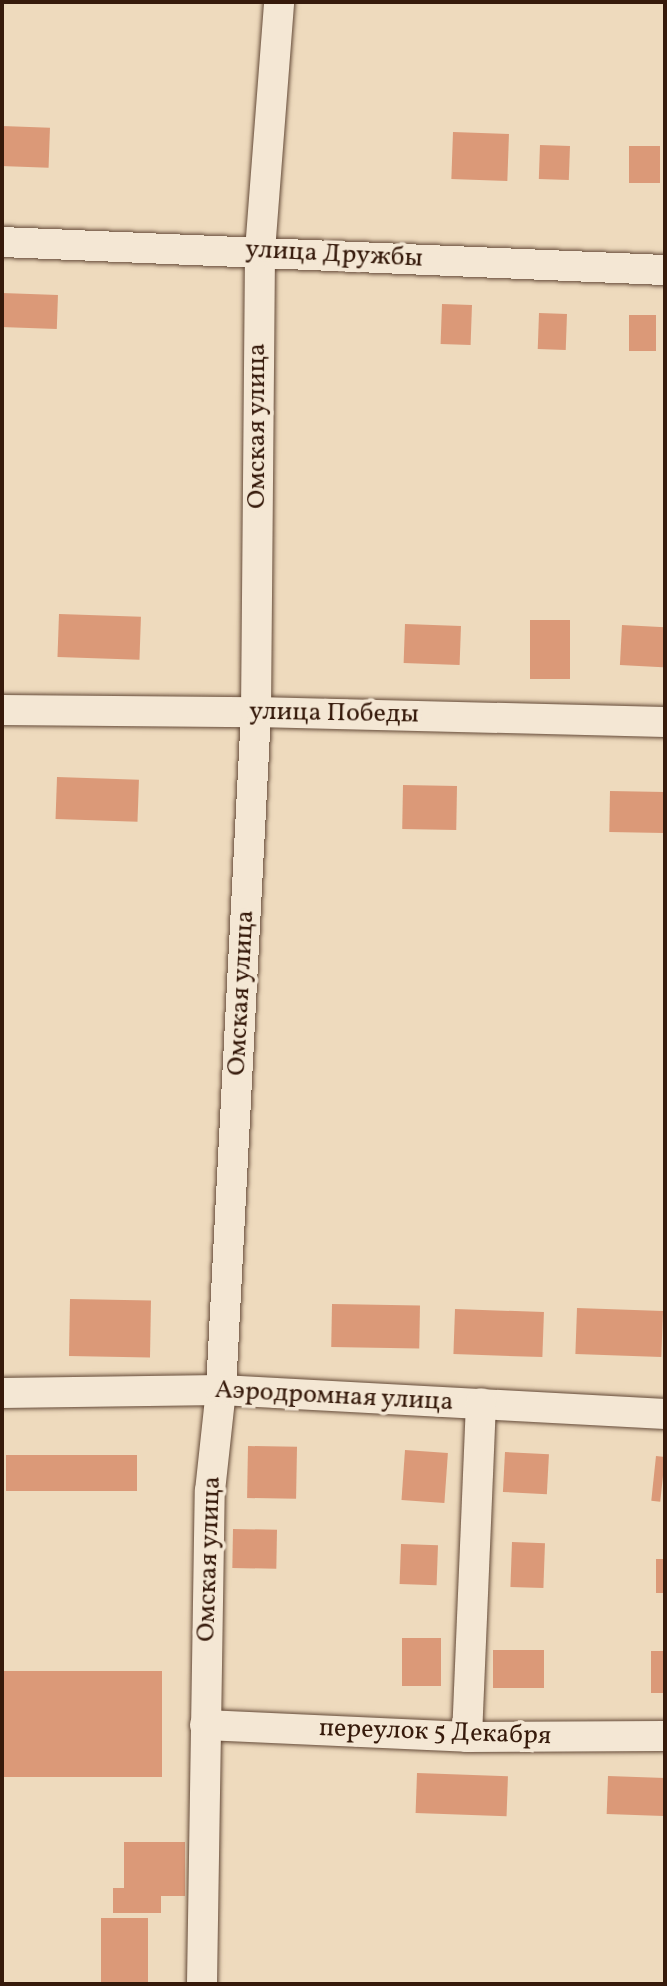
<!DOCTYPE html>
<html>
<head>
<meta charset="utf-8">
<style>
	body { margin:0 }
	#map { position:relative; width:667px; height:1986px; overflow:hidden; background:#eedabd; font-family:Vollkorn,serif }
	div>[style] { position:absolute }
	.building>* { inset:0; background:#db9978; transform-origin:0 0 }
	.roads { filter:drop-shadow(0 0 2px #644a38) drop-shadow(0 0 2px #644a38) }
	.minor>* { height:30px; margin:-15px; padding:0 15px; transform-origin:15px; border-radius:15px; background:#f4e7d4 }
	span { translate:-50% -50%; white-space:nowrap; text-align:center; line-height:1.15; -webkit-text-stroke:7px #f4e7d4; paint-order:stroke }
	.street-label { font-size:26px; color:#361a0b }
	.frame { position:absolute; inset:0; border:4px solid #361a0b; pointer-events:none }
</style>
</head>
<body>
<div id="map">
	<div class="building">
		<div style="left:2px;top:126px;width:48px;height:40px;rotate:2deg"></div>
		<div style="left:453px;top:132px;width:56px;height:47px;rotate:2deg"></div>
		<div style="left:540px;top:145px;width:30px;height:34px;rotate:2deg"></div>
		<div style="left:629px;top:146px;width:31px;height:37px"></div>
		<div style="left:2px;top:293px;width:56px;height:34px;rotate:2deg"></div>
		<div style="left:442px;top:304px;width:30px;height:40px;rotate:2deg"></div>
		<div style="left:539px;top:313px;width:28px;height:36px;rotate:2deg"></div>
		<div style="left:629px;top:315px;width:27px;height:36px"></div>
		<div style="left:59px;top:614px;width:82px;height:43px;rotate:2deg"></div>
		<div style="left:570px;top:620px;width:59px;height:40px;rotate:90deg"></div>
		<div style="left:405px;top:624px;width:56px;height:39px;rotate:2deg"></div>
		<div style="left:622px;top:625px;width:43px;height:40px;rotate:3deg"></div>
		<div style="left:57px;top:777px;width:82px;height:42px;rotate:2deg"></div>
		<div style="left:403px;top:785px;width:54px;height:44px;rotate:1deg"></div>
		<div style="left:610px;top:791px;width:55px;height:41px;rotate:1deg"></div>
		<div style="left:70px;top:1299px;width:81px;height:57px;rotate:1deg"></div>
		<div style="left:332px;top:1304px;width:88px;height:43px;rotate:1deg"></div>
		<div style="left:577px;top:1308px;width:86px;height:46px;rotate:2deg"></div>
		<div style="left:455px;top:1309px;width:89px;height:45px;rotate:2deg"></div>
		<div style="left:248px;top:1446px;width:49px;height:52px;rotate:1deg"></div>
		<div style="left:405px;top:1450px;width:43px;height:50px;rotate:4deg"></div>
		<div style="left:505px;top:1452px;width:44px;height:40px;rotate:3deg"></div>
		<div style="left:6px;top:1455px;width:131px;height:36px"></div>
		<div style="left:656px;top:1456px;width:9px;height:45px;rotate:6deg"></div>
		<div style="left:233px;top:1529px;width:44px;height:39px;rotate:1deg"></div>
		<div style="left:512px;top:1542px;width:33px;height:45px;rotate:2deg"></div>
		<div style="left:401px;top:1544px;width:37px;height:40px;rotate:2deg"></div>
		<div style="left:656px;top:1559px;width:9px;height:34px"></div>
		<div style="left:402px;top:1638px;width:39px;height:48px"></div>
		<div style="left:493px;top:1650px;width:51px;height:38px"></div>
		<div style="left:651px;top:1651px;width:14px;height:42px"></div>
		<div style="left:2px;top:1671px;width:160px;height:106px"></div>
		<div style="left:417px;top:1773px;width:91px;height:40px;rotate:2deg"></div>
		<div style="left:608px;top:1776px;width:57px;height:38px;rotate:2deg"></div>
		<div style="clip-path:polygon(124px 1842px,185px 1842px,185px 1896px,161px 1896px,161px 1913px,113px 1913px,113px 1888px,124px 1888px)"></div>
		<div style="left:101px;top:1918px;width:47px;height:66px"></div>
	</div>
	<div class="roads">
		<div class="minor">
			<div style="left:2px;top:242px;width:664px;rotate:2.42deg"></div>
			<div style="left:2px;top:710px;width:254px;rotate:0.5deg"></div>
			<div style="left:256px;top:712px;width:409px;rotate:1.4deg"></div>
			<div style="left:2px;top:1393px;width:219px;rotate:-0.8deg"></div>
			<div style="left:221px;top:1390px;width:445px;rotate:3.1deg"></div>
			<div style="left:205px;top:1725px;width:262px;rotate:2.6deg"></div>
			<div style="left:467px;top:1737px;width:198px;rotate:-0.3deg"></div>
			<div style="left:467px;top:1737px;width:334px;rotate:-87.6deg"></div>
			<div style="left:202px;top:1984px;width:493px;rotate:-89.1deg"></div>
			<div style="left:210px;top:1491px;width:102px;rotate:-83.8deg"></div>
			<div style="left:221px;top:1390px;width:679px;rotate:-87.04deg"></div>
			<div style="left:256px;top:712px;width:461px;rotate:-89.5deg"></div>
			<div style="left:260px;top:251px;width:250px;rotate:-85.6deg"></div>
		</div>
	</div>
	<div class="street-label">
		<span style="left:334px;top:255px;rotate:3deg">улица Дружбы</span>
		<span style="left:258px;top:426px;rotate:-90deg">Омская улица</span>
		<span style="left:334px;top:714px;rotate:1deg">улица Победы</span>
		<span style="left:242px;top:993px;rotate:-87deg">Омская улица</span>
		<span style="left:334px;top:1397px;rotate:3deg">Аэродромная улица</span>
		<span style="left:210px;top:1559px;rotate:-88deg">Омская улица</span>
		<span style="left:435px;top:1733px;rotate:2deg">переулок 5 Декабря</span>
	</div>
	<div class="frame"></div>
</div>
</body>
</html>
